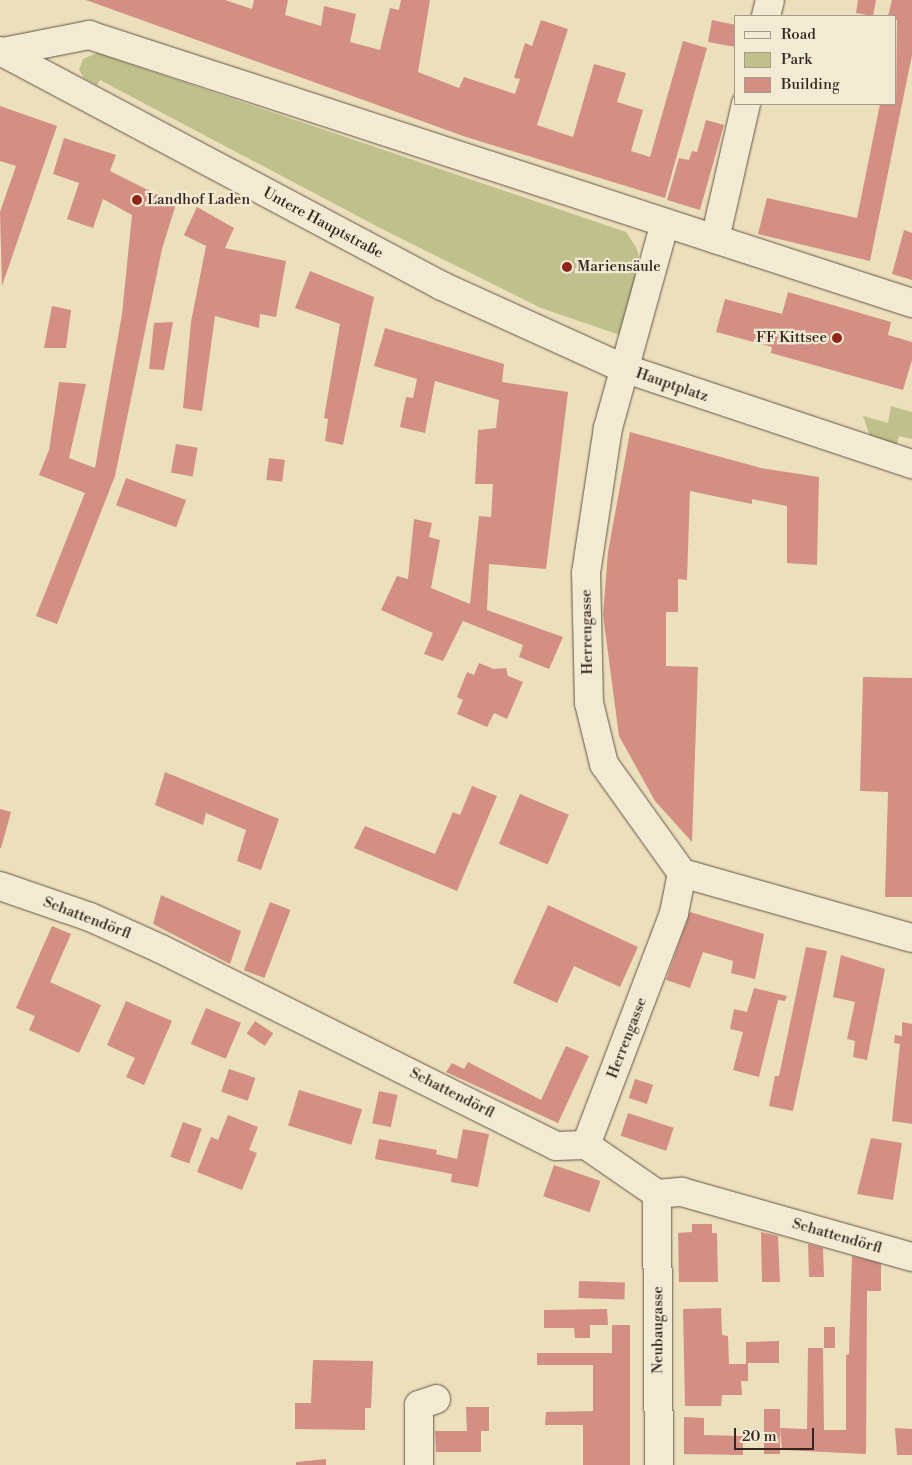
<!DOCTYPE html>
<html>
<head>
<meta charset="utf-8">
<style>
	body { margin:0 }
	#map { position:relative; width:912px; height:1465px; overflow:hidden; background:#ecdfbc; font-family:"Libre Bodoni",serif }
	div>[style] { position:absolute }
	.green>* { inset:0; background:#bfc08c }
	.building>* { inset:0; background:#d38f83; transform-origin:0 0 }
	.roads { filter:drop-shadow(0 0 1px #635446) drop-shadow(0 0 1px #635446) }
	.street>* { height:28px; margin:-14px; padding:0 14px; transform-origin:14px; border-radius:14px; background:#f3ead3 }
	.secondary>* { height:28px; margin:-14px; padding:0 14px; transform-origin:14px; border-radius:14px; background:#f3ead3 }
	.dots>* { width:14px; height:14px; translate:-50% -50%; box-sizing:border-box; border:2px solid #f3ead3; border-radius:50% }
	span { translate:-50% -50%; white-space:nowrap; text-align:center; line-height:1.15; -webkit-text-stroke:4.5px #f3ead3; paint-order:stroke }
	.poi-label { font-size:15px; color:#35261f }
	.left { translate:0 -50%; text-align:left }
	.right { translate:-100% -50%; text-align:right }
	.street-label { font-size:15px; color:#35261f }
	.legend { position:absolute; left:734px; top:15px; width:162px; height:90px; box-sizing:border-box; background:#f3ead3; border:1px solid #a79c8b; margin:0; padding:6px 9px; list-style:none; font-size:15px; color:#35261f }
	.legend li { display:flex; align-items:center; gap:10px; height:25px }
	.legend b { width:25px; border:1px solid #a79c8b }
	.scale { position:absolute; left:734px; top:1428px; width:80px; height:22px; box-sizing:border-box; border:2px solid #35261f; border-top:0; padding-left:6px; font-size:15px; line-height:18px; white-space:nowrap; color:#35261f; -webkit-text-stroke:4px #f3ead3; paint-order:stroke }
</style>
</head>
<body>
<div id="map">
	<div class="green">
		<div style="clip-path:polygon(97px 53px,626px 232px,637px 249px,641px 271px,620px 335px,541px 308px,384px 230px,100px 80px,97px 85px,84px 78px,79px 70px,83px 59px)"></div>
		<div style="clip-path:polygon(891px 406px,912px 412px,912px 439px,899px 436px,896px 448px,870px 436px,863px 416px,888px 423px)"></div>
	</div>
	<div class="building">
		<div style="clip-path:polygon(86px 0,225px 0,252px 9px,254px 0,288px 0,285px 15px,321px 26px,324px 6px,356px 14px,350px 42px,380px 50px,390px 8px,399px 10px,401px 0,430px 0,418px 72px,459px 88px,464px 77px,515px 94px,520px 79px,514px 78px,525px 43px,532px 46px,541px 20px,568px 29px,537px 125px,573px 137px,594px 64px,626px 73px,617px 102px,643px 110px,631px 151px,650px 157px,683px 41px,707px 48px,665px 198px,466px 137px)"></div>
		<div style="clip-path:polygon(858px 0,876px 0,873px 16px,856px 13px)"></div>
		<div style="clip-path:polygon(892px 0,912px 0,912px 55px,870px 261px,758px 234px,767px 198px,857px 218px,880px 104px,896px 104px,897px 20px,888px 16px)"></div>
		<div style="clip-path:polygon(712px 20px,736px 25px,736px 47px,708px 42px)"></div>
		<div style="clip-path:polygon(0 106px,57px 126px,2px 286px,0 212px,16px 166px,0 161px)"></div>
		<div style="clip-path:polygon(706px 120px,724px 125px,700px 210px,667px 200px,679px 158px,689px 160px,692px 151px,697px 152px)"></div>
		<div style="clip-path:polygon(64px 138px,116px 155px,110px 171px,176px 204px,162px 249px,115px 476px,57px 624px,36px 616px,85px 493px,39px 475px,49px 450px,59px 382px,86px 384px,69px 458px,95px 468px,122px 314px,132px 215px,103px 199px,93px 228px,67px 219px,79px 183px,53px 174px)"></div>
		<div style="clip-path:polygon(197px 207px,234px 228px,225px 248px,286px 261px,276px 317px,260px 314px,259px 328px,215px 316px,202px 411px,183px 408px,191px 322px,206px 246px,184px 235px)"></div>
		<div style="clip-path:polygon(904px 230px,912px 233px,912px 280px,892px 274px)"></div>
		<div style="clip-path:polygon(310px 271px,374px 297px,343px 445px,325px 441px,328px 419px,324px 418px,340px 324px,295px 308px)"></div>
		<div style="clip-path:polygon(788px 292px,891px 322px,888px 335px,912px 342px,912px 360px,903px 390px,771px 353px,772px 347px,716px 332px,725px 299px,782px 314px)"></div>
		<div style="clip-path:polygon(52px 306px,71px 310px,66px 348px,44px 348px)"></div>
		<div style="clip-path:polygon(173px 322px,164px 370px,149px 369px,154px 323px)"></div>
		<div style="clip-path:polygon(385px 328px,504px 364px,502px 382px,568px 392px,546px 569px,489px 564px,487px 610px,563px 637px,549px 669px,519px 657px,523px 645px,463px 621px,443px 661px,424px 654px,433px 633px,381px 610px,397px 576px,408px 579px,414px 519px,432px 523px,429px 537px,440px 540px,431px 588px,470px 604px,479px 516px,491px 517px,493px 484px,475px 484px,478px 430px,496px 428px,499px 400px,435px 381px,425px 433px,400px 427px,406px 397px,413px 398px,417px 379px,374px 366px)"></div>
		<div style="clip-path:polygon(630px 432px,761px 468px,819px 477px,817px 565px,787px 563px,787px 506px,752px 499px,752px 504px,690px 491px,687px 580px,678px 579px,678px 612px,666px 612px,666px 666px,698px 667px,692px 842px,655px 801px,619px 736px,603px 615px,608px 552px)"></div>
		<div style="left:176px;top:444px;width:22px;height:29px;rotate:10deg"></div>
		<div style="left:269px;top:458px;width:16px;height:22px;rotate:7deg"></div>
		<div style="left:126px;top:478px;width:64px;height:29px;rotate:20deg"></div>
		<div style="clip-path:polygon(479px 663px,494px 669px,506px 668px,508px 676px,523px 682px,507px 719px,494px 713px,487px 727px,457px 714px,463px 700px,457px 697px,467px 672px,474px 675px)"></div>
		<div style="clip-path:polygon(863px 677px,912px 678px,912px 897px,885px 897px,888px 792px,860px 791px)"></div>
		<div style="clip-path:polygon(165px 772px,279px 819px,261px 870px,237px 861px,246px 830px,206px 813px,203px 825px,155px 805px)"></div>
		<div style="clip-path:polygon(472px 786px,497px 796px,457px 891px,354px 848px,365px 826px,435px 854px,453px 812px,460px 815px)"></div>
		<div style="left:520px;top:794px;width:53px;height:54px;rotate:23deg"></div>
		<div style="clip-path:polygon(0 809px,11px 812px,1px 848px,0 848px)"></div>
		<div style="clip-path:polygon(161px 895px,241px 931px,230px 964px,153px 924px)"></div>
		<div style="left:270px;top:902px;width:22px;height:73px;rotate:21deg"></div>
		<div style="clip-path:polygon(548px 905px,638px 947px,620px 987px,574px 966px,557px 1003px,513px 983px)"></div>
		<div style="clip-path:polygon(690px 912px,764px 934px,755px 979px,731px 973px,733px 961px,703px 952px,690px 988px,666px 980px)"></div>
		<div style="clip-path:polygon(52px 926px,71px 934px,50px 982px,101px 1005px,79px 1053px,29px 1030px,35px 1016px,16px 1008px)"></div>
		<div style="clip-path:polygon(806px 947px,827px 951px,793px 1111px,769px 1106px,775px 1076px,779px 1076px)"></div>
		<div style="clip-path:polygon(841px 955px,885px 969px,867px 1060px,853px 1057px,855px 1041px,847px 1039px,855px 1002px,833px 997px)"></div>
		<div style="clip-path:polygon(754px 988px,787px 996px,785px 1001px,778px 1000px,759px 1077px,733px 1070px,743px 1032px,730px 1029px,734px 1009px,747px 1012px)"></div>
		<div style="clip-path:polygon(126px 1001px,172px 1021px,144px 1085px,126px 1077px,135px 1058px,107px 1045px)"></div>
		<div style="left:206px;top:1008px;width:38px;height:39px;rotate:23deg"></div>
		<div style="left:255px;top:1021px;width:22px;height:15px;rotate:34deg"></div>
		<div style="clip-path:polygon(902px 1022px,912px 1024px,912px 1124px,892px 1121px,900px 1044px,894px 1043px,895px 1035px,902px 1036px)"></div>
		<div style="clip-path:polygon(566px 1046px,589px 1056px,558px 1123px,446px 1072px,452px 1063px,464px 1069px,468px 1062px,541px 1100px)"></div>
		<div style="left:229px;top:1069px;width:28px;height:24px;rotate:19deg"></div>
		<div style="left:635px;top:1079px;width:19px;height:20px;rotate:18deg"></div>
		<div style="left:299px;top:1090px;width:66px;height:37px;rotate:17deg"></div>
		<div style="left:379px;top:1091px;width:19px;height:33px;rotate:12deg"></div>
		<div style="left:628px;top:1113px;width:48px;height:24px;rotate:18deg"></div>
		<div style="clip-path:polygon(228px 1115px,258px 1127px,249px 1150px,257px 1153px,242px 1190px,197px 1172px,211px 1137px,218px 1140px)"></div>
		<div style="left:183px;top:1122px;width:20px;height:37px;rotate:20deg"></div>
		<div style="clip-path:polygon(463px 1129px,489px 1134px,478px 1187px,451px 1182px,452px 1174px,375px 1159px,379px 1139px,437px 1150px,436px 1154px,457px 1159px)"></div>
		<div style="clip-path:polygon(871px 1138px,902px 1143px,893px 1200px,857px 1194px)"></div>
		<div style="left:554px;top:1165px;width:49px;height:33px;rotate:19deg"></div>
		<div style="clip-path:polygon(692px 1224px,712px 1224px,712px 1233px,717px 1233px,718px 1282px,679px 1282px,678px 1233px,692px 1232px)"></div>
		<div style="clip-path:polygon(761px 1232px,778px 1236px,780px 1282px,762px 1282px)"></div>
		<div style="clip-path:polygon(808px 1244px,823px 1248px,824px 1277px,809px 1277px)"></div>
		<div style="clip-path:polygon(852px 1256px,881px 1263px,881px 1291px,867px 1291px,866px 1454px,782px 1450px,780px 1428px,807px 1429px,808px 1348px,823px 1348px,824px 1430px,846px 1430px,846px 1355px,849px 1354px)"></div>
		<div style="left:579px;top:1281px;width:46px;height:17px;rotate:2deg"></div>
		<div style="clip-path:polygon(721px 1308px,722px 1335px,728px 1336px,729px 1364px,746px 1364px,746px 1342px,779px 1341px,779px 1363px,748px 1363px,748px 1381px,741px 1381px,742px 1395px,722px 1395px,721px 1406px,685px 1406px,683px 1309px)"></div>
		<div style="clip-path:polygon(607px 1309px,608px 1325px,590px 1325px,590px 1338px,575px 1338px,574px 1328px,544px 1328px,544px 1310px)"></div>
		<div style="clip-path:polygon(612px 1325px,630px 1325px,630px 1465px,583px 1465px,583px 1425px,545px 1425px,546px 1412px,593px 1411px,593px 1365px,537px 1365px,537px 1353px,612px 1353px)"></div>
		<div style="left:824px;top:1327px;width:11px;height:21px"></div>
		<div style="clip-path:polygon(313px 1360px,373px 1361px,371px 1408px,365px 1408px,365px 1430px,295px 1429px,295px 1403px,311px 1403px)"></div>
		<div style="clip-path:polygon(466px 1407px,489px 1407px,489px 1431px,481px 1431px,481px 1452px,436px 1452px,435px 1431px,467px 1431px)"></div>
		<div style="left:764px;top:1409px;width:16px;height:45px"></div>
		<div style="clip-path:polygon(684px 1417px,704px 1418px,704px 1435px,743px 1436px,743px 1455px,684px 1454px)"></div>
		<div style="clip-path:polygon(895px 1428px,912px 1429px,912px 1455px,897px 1455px)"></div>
		<div style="clip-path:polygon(326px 1459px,326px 1465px,296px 1465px,296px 1462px)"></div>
	</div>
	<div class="roads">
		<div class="street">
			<div style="left:766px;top:16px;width:16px;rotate:-76deg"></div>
			<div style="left:3px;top:52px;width:88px;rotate:-11.2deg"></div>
			<div style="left:89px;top:35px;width:866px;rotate:18.04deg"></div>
			<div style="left:715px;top:239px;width:139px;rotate:-77.1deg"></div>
			<div style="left:682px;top:873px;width:239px;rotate:15.8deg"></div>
			<div style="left:0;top:886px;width:95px;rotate:19deg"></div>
			<div style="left:90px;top:917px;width:78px;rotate:24.3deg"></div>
			<div style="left:161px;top:949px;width:441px;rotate:26.5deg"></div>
			<div style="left:556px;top:1146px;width:30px;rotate:-2deg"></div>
			<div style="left:586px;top:1145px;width:86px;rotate:34.6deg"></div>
			<div style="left:657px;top:1194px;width:25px;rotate:-5deg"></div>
			<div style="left:682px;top:1192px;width:239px;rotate:15.8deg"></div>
			<div style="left:586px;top:1145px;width:248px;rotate:-69.2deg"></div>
			<div style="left:674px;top:913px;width:41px;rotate:-78.7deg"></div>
			<div style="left:682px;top:873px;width:134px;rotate:-125.6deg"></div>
			<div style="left:604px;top:764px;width:63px;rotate:-103.8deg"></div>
			<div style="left:589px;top:703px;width:130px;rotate:-91.3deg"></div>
			<div style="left:586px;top:573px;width:147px;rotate:-81.4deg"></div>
			<div style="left:608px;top:428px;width:213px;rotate:-74.5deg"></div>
			<div style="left:657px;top:1194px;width:271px;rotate:89.6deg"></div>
			<div style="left:419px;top:1465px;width:60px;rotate:-90deg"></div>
			<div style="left:419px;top:1405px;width:18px;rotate:-19deg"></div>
		</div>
		<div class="secondary">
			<div style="left:0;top:51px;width:501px;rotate:28deg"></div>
			<div style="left:442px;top:286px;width:199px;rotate:24.4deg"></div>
			<div style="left:623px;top:368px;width:305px;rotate:18.4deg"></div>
		</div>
	</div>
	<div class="dots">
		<div style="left:137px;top:200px;background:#8f2418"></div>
		<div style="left:567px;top:267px;background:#8f2418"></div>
		<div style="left:837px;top:338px;background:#8f2418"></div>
	</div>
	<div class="poi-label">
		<span class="left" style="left:147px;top:200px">Landhof Laden</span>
		<span class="left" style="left:577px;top:267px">Mariensäule</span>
		<span class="right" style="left:827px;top:338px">FF Kittsee</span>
	</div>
	<div class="street-label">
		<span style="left:323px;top:223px;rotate:28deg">Untere Hauptstraße</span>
		<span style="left:672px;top:385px;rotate:19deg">Hauptplatz</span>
		<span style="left:587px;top:632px;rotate:-91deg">Herrengasse</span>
		<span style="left:87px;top:918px;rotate:21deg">Schattendörfl</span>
		<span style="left:627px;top:1038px;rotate:-69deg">Herrengasse</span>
		<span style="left:452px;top:1093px;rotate:27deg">Schattendörfl</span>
		<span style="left:837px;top:1236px;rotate:16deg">Schattendörfl</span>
		<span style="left:658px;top:1330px;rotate:-90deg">Neubaugasse</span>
	</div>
	<ul class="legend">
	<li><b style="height:6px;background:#f3ead3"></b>Road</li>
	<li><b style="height:14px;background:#bfc08c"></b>Park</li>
	<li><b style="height:14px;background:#d38f83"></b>Building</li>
	</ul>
	<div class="scale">20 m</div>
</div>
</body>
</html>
